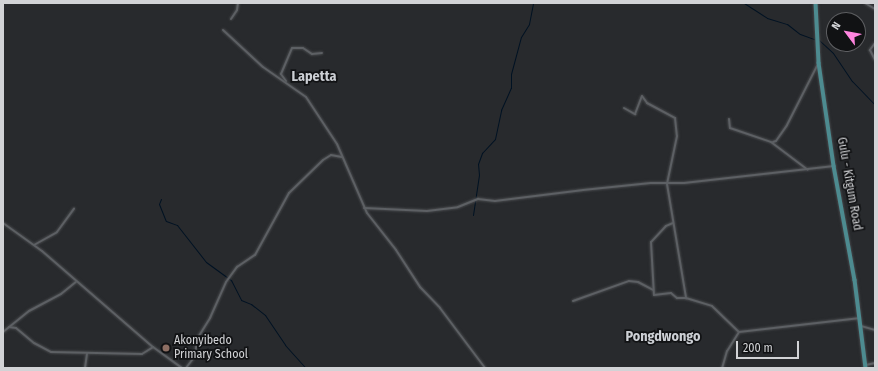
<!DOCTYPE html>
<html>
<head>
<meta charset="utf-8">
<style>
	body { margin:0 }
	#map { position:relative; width:878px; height:371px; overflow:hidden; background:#282a2d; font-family:"Fira Sans Condensed",sans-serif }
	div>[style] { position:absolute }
	.stream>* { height:1px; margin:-0.5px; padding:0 0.5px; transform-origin:0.5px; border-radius:0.5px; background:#001223 }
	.roads { filter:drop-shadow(0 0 1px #46484b) drop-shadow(0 0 1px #46484b) }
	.street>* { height:2px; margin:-1px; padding:0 1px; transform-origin:1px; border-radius:1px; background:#5d6064 }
	.primary>* { height:3.5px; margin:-1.75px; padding:0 1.75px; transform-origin:1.75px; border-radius:1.75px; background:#4d8b90 }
	.dots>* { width:11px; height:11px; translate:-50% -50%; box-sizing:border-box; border:2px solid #111214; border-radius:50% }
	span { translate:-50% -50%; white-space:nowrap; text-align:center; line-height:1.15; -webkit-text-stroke:3.5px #111214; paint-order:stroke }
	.street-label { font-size:12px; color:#d2d3d6 }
	.poi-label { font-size:12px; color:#d2d3d6 }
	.left { translate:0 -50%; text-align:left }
	.quarter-label { font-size:14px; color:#cccfd4; font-weight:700 }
	.frame { position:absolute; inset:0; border:4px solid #d2d3d6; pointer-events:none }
	.north { position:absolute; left:826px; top:12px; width:40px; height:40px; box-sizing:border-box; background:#111214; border:1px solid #5e5f62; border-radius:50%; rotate:302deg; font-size:11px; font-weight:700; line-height:16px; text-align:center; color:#d2d3d6 }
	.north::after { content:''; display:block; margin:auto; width:14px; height:18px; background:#ff85df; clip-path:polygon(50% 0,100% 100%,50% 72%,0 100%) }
	.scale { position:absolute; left:736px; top:341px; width:63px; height:18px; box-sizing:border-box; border:2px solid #d2d3d6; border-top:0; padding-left:5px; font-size:12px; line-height:14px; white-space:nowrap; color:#d2d3d6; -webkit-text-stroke:3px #111214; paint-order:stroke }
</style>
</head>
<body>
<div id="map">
	<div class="stream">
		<div style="left:744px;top:3px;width:27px;rotate:33deg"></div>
		<div style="left:767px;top:18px;width:21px;rotate:17deg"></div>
		<div style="left:787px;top:24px;width:16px;rotate:38deg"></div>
		<div style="left:800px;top:34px;width:15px;rotate:20deg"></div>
		<div style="left:819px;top:40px;width:19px;rotate:43deg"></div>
		<div style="left:833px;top:53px;width:34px;rotate:56deg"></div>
		<div style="left:852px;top:81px;width:33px;rotate:46deg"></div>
		<div style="left:161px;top:199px;width:5px;rotate:112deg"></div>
		<div style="left:159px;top:204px;width:18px;rotate:68deg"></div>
		<div style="left:166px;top:221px;width:12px;rotate:20deg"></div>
		<div style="left:177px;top:225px;width:47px;rotate:51.9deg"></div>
		<div style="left:206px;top:262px;width:31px;rotate:36deg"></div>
		<div style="left:231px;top:280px;width:22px;rotate:63deg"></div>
		<div style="left:241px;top:300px;width:11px;rotate:22deg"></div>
		<div style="left:251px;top:304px;width:18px;rotate:38deg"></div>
		<div style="left:265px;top:315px;width:36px;rotate:56deg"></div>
		<div style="left:285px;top:345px;width:31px;rotate:48deg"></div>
		<div style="left:473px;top:215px;width:40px;rotate:-81.5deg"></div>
		<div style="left:479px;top:175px;width:11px;rotate:-95deg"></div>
		<div style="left:478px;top:164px;width:12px;rotate:-70deg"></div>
		<div style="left:482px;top:153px;width:19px;rotate:-47deg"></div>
		<div style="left:495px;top:139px;width:30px;rotate:-78deg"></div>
		<div style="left:501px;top:110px;width:24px;rotate:-66deg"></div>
		<div style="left:511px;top:88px;width:14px;rotate:-90deg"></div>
		<div style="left:511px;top:74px;width:38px;rotate:-75deg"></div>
		<div style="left:521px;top:37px;width:15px;rotate:-58deg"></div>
		<div style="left:529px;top:24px;width:21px;rotate:-79deg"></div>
	</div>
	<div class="roads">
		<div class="street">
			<div style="left:865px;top:3px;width:12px;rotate:31deg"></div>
			<div style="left:231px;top:19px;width:11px;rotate:-56deg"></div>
			<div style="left:237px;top:10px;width:7px;rotate:-82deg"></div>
			<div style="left:223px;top:30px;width:54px;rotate:42.8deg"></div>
			<div style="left:263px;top:67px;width:52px;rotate:34.9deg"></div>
			<div style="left:306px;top:97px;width:56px;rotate:56.6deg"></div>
			<div style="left:337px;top:144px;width:75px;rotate:66.5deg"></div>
			<div style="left:367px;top:213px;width:47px;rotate:51.9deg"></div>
			<div style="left:396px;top:250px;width:44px;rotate:57deg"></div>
			<div style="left:420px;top:287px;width:29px;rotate:46deg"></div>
			<div style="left:440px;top:308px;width:75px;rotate:53.1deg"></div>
			<div style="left:875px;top:43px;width:9px;rotate:126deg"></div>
			<div style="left:870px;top:50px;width:11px;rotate:63deg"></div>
			<div style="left:286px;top:81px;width:9px;rotate:-126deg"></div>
			<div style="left:281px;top:74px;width:28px;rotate:-67deg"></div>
			<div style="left:292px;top:48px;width:11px"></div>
			<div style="left:303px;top:48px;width:11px;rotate:34deg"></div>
			<div style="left:312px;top:54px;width:10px;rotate:-6deg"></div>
			<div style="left:624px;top:108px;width:13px;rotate:29deg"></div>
			<div style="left:635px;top:114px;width:19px;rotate:-69deg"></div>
			<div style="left:642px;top:96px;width:9px;rotate:54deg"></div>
			<div style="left:647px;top:103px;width:32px;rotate:28deg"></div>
			<div style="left:675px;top:118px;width:18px;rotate:84deg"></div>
			<div style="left:677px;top:136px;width:49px;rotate:101.8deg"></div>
			<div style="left:729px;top:119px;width:9px;rotate:84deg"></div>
			<div style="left:730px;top:128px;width:43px;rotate:18.9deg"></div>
			<div style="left:771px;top:142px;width:46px;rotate:37.1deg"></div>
			<div style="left:773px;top:142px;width:3px;rotate:-18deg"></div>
			<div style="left:776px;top:141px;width:19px;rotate:-55deg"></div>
			<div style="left:787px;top:125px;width:68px;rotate:-63.1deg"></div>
			<div style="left:667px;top:184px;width:116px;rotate:80.5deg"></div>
			<div style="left:686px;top:298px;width:27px;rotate:17deg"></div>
			<div style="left:712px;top:306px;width:37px;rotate:44deg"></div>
			<div style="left:739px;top:332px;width:22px;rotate:122deg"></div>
			<div style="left:727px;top:351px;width:18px;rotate:106deg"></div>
			<div style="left:364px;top:208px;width:63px;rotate:2.7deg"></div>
			<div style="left:427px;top:211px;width:31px;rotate:-7deg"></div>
			<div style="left:458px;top:207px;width:22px;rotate:-22deg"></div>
			<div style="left:478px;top:199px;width:17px;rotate:7deg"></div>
			<div style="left:495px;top:201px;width:89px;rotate:-7.1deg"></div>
			<div style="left:583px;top:190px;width:68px;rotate:-5.9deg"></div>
			<div style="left:651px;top:183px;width:33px"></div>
			<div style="left:684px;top:183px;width:151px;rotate:-6.5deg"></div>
			<div style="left:3px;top:223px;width:48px;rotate:35.7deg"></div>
			<div style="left:42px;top:251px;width:147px;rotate:40.9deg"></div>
			<div style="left:153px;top:347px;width:36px;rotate:36deg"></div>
			<div style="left:673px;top:223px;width:8px;rotate:157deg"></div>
			<div style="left:666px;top:226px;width:22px;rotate:133deg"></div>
			<div style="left:651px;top:242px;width:53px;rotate:86.8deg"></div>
			<div style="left:654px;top:295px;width:17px;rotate:-7deg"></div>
			<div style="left:671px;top:293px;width:8px;rotate:40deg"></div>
			<div style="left:677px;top:298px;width:9px"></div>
			<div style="left:34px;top:245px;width:26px;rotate:-29deg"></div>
			<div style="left:57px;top:232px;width:29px;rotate:-54deg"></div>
			<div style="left:573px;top:301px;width:59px;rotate:-19.7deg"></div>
			<div style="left:629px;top:281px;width:9px;rotate:6deg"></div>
			<div style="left:638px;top:282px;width:17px;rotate:28deg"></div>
			<div style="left:861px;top:326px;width:15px;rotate:16deg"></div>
			<div style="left:9px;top:327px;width:7px;rotate:8deg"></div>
			<div style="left:16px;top:328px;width:23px;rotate:40deg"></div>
			<div style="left:34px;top:343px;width:19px;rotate:28deg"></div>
			<div style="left:51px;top:352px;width:91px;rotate:1.3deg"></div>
			<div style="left:142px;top:354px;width:13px;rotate:-32deg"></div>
			<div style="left:3px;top:332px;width:33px;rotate:-39deg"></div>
			<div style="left:29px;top:311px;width:36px;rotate:-28deg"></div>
			<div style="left:61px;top:294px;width:19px;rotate:-39deg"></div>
			<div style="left:739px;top:332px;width:122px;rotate:-6.6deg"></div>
			<div style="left:866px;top:365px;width:9px;rotate:-13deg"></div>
			<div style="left:85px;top:368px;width:15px;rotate:-82deg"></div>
			<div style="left:186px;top:368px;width:15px;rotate:-53deg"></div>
			<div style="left:195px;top:356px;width:17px;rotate:-83deg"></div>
			<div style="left:197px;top:339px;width:25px;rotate:-58deg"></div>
			<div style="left:210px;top:318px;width:39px;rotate:-66deg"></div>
			<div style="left:226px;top:282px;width:19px;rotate:-54deg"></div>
			<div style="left:237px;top:267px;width:22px;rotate:-34deg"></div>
			<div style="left:255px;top:255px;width:71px;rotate:-61.3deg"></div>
			<div style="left:289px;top:193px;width:47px;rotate:-44.1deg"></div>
			<div style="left:323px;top:160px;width:9px;rotate:-32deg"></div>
			<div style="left:331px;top:155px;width:11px;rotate:10deg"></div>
		</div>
		<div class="primary">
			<div style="left:816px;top:3px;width:60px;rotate:87.1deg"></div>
			<div style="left:819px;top:63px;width:104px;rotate:81.7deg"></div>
			<div style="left:834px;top:166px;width:116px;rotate:79.6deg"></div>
			<div style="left:855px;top:280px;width:89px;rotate:82.9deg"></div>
		</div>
	</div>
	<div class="dots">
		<div style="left:166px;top:348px;background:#8d6e63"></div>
	</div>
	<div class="street-label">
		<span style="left:849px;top:184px;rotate:80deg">Gulu - Kitgum Road</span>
	</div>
	<div class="poi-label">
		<span class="left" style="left:174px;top:348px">Akonyibedo<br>Primary School</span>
	</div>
	<div class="quarter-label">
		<span style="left:314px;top:77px">Lapetta</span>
		<span style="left:663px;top:337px">Pongdwongo</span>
	</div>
	<div class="frame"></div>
	<div class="north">N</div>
	<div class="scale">200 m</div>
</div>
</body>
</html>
